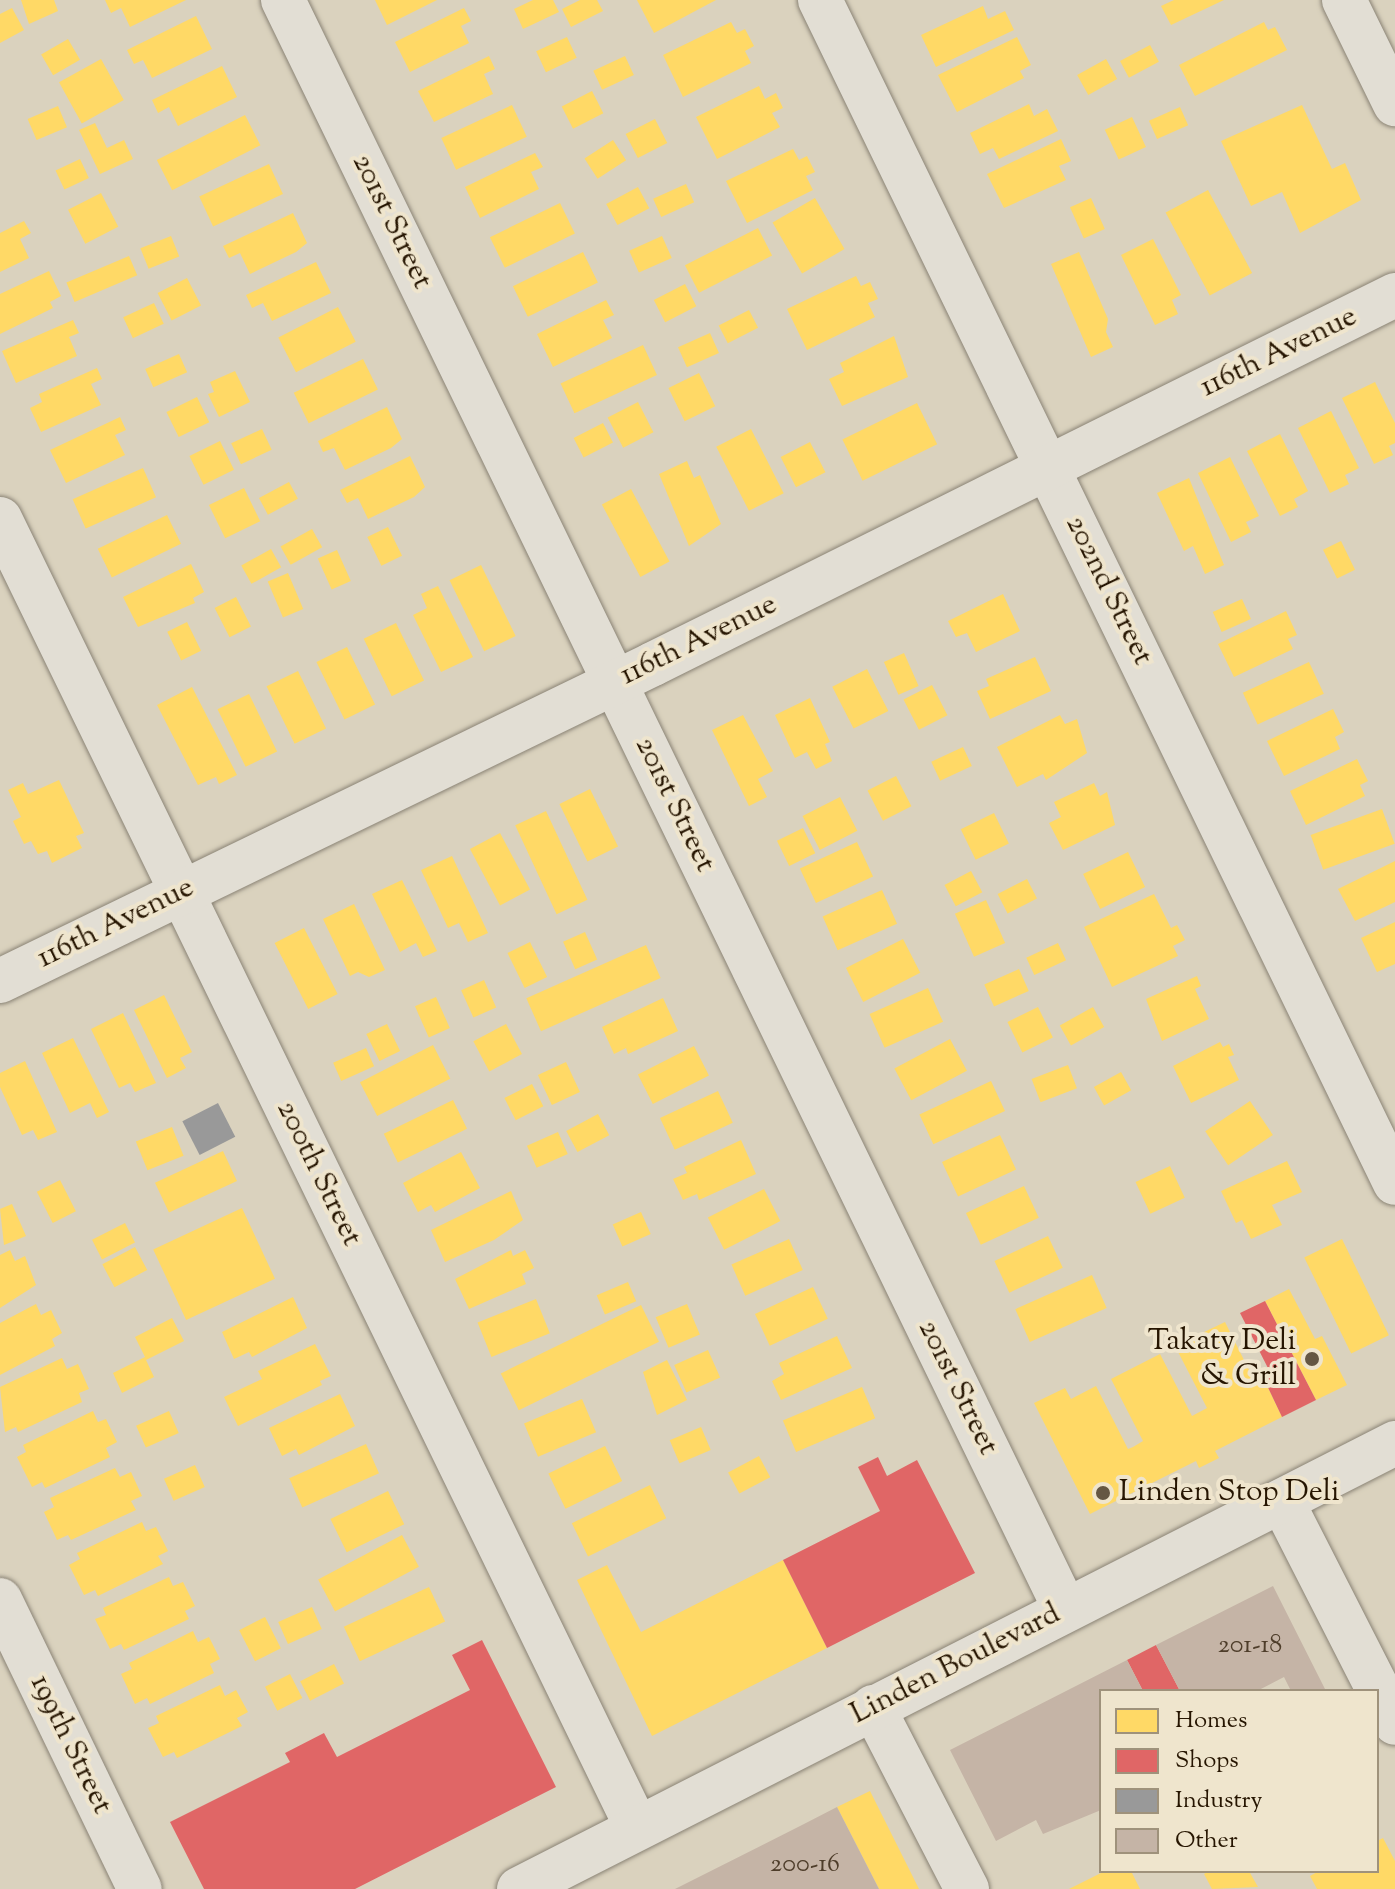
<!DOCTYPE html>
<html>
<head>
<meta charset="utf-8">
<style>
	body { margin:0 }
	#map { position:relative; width:1395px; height:1889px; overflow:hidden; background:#dad2be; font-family:"Sorts Mill Goudy",serif }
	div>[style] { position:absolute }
	.homes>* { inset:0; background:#ffd966; transform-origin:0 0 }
	.shops>* { inset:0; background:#e06666 }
	.industry>* { inset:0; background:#999; transform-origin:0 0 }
	.building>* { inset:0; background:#c5b4a6 }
	.roads { filter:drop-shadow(0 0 2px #8a8375) drop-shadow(0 0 2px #8a8375) }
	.street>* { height:44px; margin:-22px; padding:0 22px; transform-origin:22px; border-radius:22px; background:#e2ded4 }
	.secondary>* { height:44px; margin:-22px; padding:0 22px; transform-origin:22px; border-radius:22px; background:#e2ded4 }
	.dots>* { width:22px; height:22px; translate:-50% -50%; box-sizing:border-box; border:4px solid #efe5cd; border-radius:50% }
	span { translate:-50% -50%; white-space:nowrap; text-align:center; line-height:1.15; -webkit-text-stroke:8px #efe5cd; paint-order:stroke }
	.number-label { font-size:26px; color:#4e3d2a }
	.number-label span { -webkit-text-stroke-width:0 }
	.street-label { font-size:30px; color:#261501 }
	.poi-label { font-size:30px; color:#261501 }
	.right { translate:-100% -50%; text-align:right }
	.left { translate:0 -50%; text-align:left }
	.legend { position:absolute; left:1099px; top:1689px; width:280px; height:184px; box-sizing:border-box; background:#efe5cd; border:2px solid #9f927b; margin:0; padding:10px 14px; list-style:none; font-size:24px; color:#261501 }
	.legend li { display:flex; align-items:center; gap:16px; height:40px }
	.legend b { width:40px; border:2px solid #9f927b }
</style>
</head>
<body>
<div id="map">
	<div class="homes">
		<div style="clip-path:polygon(21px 0,54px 0,58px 11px,29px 24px)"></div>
		<div style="clip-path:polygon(105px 0,186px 0,130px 27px,121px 8px,111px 13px)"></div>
		<div style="clip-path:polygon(375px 0,437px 0,387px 25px)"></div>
		<div style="clip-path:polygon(533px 0,553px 0,559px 12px,523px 29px,514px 9px)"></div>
		<div style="clip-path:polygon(580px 0,597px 0,603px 11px,571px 27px,562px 9px)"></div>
		<div style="clip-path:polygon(637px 0,716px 0,654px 33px)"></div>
		<div style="clip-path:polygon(1174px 0,1224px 0,1171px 25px,1161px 6px)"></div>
		<div style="clip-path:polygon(983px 6px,988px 19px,1005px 11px,1014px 30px,936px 67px,921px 35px)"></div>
		<div style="clip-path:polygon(12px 8px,24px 30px,0 43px,0 14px)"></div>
		<div style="clip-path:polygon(464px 8px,471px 21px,461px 26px,469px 43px,410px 72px,395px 42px)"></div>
		<div style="clip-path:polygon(196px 16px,212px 49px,152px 78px,143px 60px,134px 64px,127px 50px)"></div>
		<div style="clip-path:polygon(731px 22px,737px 33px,745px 29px,754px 46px,745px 51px,751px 63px,683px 97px,663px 55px)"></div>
		<div style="clip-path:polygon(1264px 22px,1268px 30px,1275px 27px,1287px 50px,1195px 96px,1179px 65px)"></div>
		<div style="left:567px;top:37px;width:23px;height:34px;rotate:65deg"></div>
		<div style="clip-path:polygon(1017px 37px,1031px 65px,1020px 71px,1024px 78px,957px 112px,938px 75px)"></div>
		<div style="left:68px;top:39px;width:24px;height:31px;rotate:60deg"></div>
		<div style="left:1150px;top:45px;width:19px;height:34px;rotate:62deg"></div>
		<div style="clip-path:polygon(489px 56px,495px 69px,484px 74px,493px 94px,434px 122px,418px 91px)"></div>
		<div style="left:625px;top:56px;width:21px;height:35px;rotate:65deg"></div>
		<div style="left:101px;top:59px;width:47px;height:48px;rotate:61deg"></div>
		<div style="left:1106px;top:59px;width:23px;height:33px;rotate:61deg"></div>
		<div style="clip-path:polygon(222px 66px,237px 97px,178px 126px,169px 107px,158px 113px,152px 100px)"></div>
		<div style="clip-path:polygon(759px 86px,765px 99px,776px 93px,783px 108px,772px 113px,780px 127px,717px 159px,696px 117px)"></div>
		<div style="left:592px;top:91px;width:25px;height:34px;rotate:63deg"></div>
		<div style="clip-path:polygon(1029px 104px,1034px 116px,1047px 109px,1058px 131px,999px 159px,993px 148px,980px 154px,970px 133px)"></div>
		<div style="left:512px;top:105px;width:35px;height:78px;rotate:65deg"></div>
		<div style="clip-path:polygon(1302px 105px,1332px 169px,1345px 163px,1361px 200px,1300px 233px,1282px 192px,1251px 206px,1221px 141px)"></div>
		<div style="left:58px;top:106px;width:23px;height:33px;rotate:67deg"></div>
		<div style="left:1180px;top:107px;width:20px;height:34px;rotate:66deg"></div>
		<div style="left:245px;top:115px;width:34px;height:99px;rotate:63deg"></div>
		<div style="left:1132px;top:117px;width:33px;height:30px;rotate:65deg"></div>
		<div style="left:655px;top:119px;width:27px;height:33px;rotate:63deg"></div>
		<div style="clip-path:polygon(95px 123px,107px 148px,124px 140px,133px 159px,100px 174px,79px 130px)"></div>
		<div style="clip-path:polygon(1061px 139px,1071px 161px,1059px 166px,1066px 180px,1004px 208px,987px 174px)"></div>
		<div style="left:613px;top:140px;width:24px;height:34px;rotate:57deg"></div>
		<div style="clip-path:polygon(793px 149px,799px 160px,807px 156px,815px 172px,806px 176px,813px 190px,747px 223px,726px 181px)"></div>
		<div style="clip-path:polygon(535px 153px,543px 167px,531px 172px,539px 189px,480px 218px,465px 187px)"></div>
		<div style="left:80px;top:159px;width:21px;height:27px;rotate:65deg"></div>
		<div style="left:269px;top:164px;width:33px;height:77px;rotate:65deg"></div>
		<div style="left:686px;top:184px;width:20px;height:36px;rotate:66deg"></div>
		<div style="left:638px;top:187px;width:24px;height:36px;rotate:62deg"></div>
		<div style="left:1208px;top:190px;width:94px;height:48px;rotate:62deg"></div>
		<div style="left:101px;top:193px;width:38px;height:37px;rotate:63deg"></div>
		<div style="left:815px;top:198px;width:59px;height:49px;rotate:60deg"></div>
		<div style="left:1091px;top:198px;width:34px;height:23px;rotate:66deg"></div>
		<div style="left:560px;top:203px;width:34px;height:78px;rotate:64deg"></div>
		<div style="clip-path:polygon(293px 213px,307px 243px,296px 252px,250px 274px,240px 253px,229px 258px,223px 246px)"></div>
		<div style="clip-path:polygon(24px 221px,31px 233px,20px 239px,29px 258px,0 272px,0 233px)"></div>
		<div style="left:758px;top:228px;width:31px;height:82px;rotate:63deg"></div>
		<div style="left:171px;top:236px;width:22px;height:33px;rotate:68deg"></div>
		<div style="left:662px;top:236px;width:24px;height:36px;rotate:66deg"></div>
		<div style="clip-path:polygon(1153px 239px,1181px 295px,1172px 300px,1178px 314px,1155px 325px,1121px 255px)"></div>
		<div style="left:583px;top:252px;width:34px;height:78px;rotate:64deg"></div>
		<div style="clip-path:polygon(1079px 252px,1108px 319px,1106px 332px,1113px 347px,1091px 357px,1051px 264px)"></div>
		<div style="left:129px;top:256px;width:21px;height:68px;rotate:67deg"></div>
		<div style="clip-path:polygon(316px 262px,331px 293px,272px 321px,263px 303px,252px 308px,246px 295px)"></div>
		<div style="clip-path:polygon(49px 271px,61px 296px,50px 302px,53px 308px,0 334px,0 294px)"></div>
		<div style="clip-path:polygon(856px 276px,861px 286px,870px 282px,878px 299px,868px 303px,875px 317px,807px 350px,787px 309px)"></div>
		<div style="left:187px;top:278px;width:31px;height:33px;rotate:63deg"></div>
		<div style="left:685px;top:284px;width:25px;height:35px;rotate:63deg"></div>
		<div style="clip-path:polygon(606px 300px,614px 315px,603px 320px,612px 338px,553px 367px,537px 334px)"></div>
		<div style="left:154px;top:303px;width:23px;height:34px;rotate:65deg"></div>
		<div style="left:338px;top:307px;width:39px;height:67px;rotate:63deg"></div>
		<div style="left:749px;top:310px;width:20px;height:34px;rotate:63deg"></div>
		<div style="clip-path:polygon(73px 320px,79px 333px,69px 337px,77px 356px,16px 383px,2px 351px)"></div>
		<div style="left:710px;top:333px;width:22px;height:35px;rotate:66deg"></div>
		<div style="clip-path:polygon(894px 336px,908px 377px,842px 406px,829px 379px,844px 372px,840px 363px)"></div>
		<div style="left:643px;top:345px;width:33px;height:91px;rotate:65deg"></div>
		<div style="left:179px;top:354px;width:20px;height:37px;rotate:66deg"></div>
		<div style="left:363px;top:359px;width:34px;height:77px;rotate:64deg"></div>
		<div style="clip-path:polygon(97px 368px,102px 379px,91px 384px,101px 405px,41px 432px,30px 408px,42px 402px,39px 394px)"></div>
		<div style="clip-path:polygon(235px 371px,250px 402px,219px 417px,208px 394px,214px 392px,210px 382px)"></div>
		<div style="left:699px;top:373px;width:37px;height:34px;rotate:64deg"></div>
		<div style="clip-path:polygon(1375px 382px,1395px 423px,1395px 443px,1389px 446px,1393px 455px,1374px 464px,1342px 398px)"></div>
		<div style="left:197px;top:397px;width:28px;height:34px;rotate:64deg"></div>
		<div style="left:638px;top:402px;width:34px;height:34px;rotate:63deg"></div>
		<div style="left:917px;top:403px;width:46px;height:83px;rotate:64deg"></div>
		<div style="clip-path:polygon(387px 407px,402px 439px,391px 448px,345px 470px,334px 448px,323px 452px,318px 441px)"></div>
		<div style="clip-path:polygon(1331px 411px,1359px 468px,1345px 475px,1349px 484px,1330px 493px,1298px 428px)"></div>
		<div style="clip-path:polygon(120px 417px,126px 430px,115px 435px,125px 455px,66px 483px,50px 450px)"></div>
		<div style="left:603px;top:423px;width:22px;height:33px;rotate:63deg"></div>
		<div style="left:262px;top:429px;width:23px;height:34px;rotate:65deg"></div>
		<div style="left:751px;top:429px;width:72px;height:39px;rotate:63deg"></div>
		<div style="clip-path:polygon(1280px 434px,1308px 491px,1294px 499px,1298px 507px,1280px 516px,1247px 451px)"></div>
		<div style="left:220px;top:441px;width:32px;height:34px;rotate:64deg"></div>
		<div style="left:810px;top:442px;width:34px;height:33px;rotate:63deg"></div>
		<div style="clip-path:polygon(410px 456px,425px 487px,414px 497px,368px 519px,358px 498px,347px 503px,340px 490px)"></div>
		<div style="clip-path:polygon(1230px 457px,1259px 516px,1246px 522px,1251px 532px,1231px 542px,1198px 473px)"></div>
		<div style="clip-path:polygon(687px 461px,694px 478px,700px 475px,721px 524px,689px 546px,659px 474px)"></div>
		<div style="left:143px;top:468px;width:32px;height:77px;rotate:66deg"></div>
		<div style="clip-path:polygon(1189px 478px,1224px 565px,1205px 574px,1193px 546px,1184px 551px,1157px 493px)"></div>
		<div style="left:289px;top:482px;width:19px;height:34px;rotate:62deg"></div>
		<div style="left:244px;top:488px;width:37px;height:39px;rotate:64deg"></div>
		<div style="left:631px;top:489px;width:82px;height:33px;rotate:62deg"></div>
		<div style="left:167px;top:515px;width:32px;height:77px;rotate:64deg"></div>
		<div style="left:388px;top:527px;width:32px;height:23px;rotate:64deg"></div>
		<div style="left:312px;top:529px;width:21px;height:36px;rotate:61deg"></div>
		<div style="left:1341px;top:541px;width:32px;height:20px;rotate:64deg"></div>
		<div style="left:271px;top:549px;width:21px;height:34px;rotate:61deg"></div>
		<div style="left:337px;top:550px;width:34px;height:21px;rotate:66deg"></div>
		<div style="clip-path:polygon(191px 564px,204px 592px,193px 598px,195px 603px,138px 627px,123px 597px)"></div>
		<div style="left:481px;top:565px;width:79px;height:35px;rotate:64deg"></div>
		<div style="left:288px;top:573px;width:39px;height:22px;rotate:67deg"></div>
		<div style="clip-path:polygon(438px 586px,473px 657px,441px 672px,413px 615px,427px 608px,421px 594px)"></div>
		<div style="clip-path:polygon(1003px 594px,1020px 631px,976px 652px,967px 633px,956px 637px,948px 621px)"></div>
		<div style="left:236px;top:597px;width:33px;height:24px;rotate:63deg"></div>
		<div style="left:1242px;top:599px;width:22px;height:32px;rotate:66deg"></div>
		<div style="clip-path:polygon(1286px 611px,1297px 635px,1288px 639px,1293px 649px,1234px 677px,1218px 644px)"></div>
		<div style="left:187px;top:622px;width:32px;height:22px;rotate:64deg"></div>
		<div style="left:396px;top:623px;width:64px;height:36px;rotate:64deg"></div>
		<div style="left:347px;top:647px;width:64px;height:34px;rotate:64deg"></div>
		<div style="left:904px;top:653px;width:36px;height:22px;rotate:66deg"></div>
		<div style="clip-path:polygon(1035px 657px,1051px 691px,990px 719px,977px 691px,989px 686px,986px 679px)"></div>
		<div style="left:1309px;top:662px;width:35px;height:73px;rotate:65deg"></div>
		<div style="left:867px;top:669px;width:47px;height:39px;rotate:63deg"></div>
		<div style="left:298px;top:671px;width:64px;height:35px;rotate:64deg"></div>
		<div style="left:932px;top:685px;width:34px;height:32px;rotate:63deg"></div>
		<div style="clip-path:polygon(192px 687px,237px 775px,219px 784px,216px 777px,198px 785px,157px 705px)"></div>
		<div style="left:249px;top:694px;width:64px;height:35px;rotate:64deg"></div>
		<div style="clip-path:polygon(810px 698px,830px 742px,825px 744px,832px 761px,816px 769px,807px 752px,795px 758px,775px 715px)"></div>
		<div style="clip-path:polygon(1333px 709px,1344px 732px,1335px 737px,1340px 749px,1284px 776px,1267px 741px)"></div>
		<div style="clip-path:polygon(743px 715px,773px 771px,758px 779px,767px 797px,749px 806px,712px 730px)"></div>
		<div style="clip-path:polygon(1060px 715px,1065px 724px,1077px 719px,1087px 753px,1046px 780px,1043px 774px,1017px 787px,997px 747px)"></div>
		<div style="left:963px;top:747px;width:21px;height:35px;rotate:65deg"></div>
		<div style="clip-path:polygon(1357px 759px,1368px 781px,1360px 785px,1365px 796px,1306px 825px,1290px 791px)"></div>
		<div style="left:896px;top:776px;width:34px;height:32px;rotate:63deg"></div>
		<div style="clip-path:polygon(59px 780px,84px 833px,76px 836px,82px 848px,52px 863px,47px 851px,38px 854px,31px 841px,24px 844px,13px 821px,21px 817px,8px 790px,23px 783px,28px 794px)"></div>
		<div style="clip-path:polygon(1094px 783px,1100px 796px,1107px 792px,1115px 825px,1063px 850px,1049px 823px,1061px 817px,1054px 802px)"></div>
		<div style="left:590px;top:789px;width:64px;height:34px;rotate:64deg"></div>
		<div style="left:840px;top:797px;width:38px;height:42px;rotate:63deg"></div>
		<div style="left:1382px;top:809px;width:37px;height:76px;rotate:70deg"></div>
		<div style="left:546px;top:811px;width:98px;height:34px;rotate:65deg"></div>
		<div style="left:994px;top:813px;width:34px;height:37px;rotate:64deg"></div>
		<div style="left:803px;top:828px;width:28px;height:29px;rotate:64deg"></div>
		<div style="left:500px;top:833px;width:64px;height:34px;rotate:62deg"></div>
		<div style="left:857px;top:842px;width:38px;height:63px;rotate:65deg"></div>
		<div style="left:1128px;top:852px;width:39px;height:50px;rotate:64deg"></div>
		<div style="clip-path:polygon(452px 856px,488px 933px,468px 942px,459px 923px,448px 928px,421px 870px)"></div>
		<div style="clip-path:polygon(1395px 861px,1395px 902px,1355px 921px,1338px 889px)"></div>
		<div style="left:971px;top:871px;width:24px;height:30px;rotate:62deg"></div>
		<div style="left:1027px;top:879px;width:22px;height:33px;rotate:63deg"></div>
		<div style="clip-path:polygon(402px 880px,437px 951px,423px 957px,416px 943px,400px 952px,372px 894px)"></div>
		<div style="left:882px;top:890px;width:37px;height:65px;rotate:66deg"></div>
		<div style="clip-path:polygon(1154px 894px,1171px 928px,1177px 925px,1185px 940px,1173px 946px,1178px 956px,1112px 987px,1084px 927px)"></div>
		<div style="left:986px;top:900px;width:47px;height:34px;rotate:66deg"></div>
		<div style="clip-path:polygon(354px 904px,385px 970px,369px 977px,358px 972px,350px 976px,323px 919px)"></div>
		<div style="clip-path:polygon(1395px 922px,1395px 964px,1377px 972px,1361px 938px)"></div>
		<div style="left:304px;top:928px;width:74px;height:33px;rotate:63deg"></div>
		<div style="left:585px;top:932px;width:30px;height:24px;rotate:66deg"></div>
		<div style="left:903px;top:939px;width:38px;height:64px;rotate:63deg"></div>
		<div style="left:530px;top:942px;width:39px;height:25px;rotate:64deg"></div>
		<div style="left:1058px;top:943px;width:19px;height:35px;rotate:65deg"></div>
		<div style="left:646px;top:945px;width:36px;height:131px;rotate:66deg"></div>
		<div style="left:1019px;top:969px;width:24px;height:38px;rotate:66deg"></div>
		<div style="clip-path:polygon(1197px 976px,1201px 986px,1195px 989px,1209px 1019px,1162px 1041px,1146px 999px)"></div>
		<div style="left:484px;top:980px;width:30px;height:25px;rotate:66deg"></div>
		<div style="left:928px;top:988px;width:37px;height:64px;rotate:66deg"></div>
		<div style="clip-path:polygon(164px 995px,192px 1052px,180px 1058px,186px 1068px,167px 1078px,134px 1010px)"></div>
		<div style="left:436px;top:997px;width:34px;height:23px;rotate:66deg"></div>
		<div style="clip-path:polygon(663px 998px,678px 1031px,628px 1054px,626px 1048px,614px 1054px,602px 1027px)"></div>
		<div style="left:1038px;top:1007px;width:34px;height:34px;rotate:64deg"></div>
		<div style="left:1093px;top:1007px;width:23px;height:38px;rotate:61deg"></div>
		<div style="clip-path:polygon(123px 1013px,156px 1083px,135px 1092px,130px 1083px,119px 1088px,91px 1029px)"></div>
		<div style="left:387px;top:1024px;width:30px;height:23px;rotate:64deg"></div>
		<div style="left:506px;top:1024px;width:34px;height:37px;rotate:62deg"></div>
		<div style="clip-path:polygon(73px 1038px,109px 1112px,97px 1118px,90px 1103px,70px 1113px,42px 1053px)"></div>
		<div style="left:950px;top:1039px;width:36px;height:63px;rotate:62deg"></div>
		<div style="clip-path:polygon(1220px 1042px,1223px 1047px,1229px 1044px,1234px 1055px,1228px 1057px,1239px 1080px,1191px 1103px,1173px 1066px)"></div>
		<div style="left:433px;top:1045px;width:38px;height:82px;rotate:63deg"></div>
		<div style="left:694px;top:1046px;width:33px;height:63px;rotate:63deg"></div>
		<div style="left:366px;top:1048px;width:20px;height:36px;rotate:66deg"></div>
		<div style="clip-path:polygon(25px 1061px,57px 1132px,38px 1140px,33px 1130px,22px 1135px,0 1087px,0 1073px)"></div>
		<div style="left:566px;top:1062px;width:33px;height:31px;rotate:65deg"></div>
		<div style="left:1068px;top:1065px;width:25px;height:39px;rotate:69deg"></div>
		<div style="left:1121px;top:1072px;width:21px;height:31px;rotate:61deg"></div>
		<div style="left:991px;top:1081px;width:33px;height:79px;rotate:65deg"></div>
		<div style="left:532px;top:1084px;width:25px;height:31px;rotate:63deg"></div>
		<div style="left:718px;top:1091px;width:35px;height:64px;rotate:65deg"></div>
		<div style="left:453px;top:1100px;width:32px;height:77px;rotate:64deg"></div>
		<div style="left:1250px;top:1101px;width:41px;height:54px;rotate:56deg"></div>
		<div style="left:598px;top:1114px;width:24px;height:36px;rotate:62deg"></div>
		<div style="left:172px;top:1127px;width:31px;height:39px;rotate:68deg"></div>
		<div style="left:558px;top:1132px;width:24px;height:34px;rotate:66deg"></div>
		<div style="left:1000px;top:1135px;width:38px;height:64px;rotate:65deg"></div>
		<div style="clip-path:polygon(741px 1140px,756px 1174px,699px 1200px,697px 1194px,683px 1200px,673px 1179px,687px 1173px,684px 1167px)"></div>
		<div style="left:223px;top:1151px;width:33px;height:75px;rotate:65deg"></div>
		<div style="clip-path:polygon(461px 1152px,480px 1188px,435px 1212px,431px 1205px,418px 1212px,403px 1183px)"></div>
		<div style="clip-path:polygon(1287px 1161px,1302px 1192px,1272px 1205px,1282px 1225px,1251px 1239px,1242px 1220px,1236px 1223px,1221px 1191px)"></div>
		<div style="left:1170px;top:1166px;width:35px;height:38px;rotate:65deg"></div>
		<div style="left:60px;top:1180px;width:35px;height:26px;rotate:63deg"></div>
		<div style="left:1024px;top:1186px;width:35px;height:64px;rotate:65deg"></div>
		<div style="left:764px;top:1189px;width:36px;height:63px;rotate:63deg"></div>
		<div style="clip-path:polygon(511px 1191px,523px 1220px,494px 1240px,445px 1262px,431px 1230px)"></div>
		<div style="clip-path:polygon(12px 1204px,26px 1236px,4px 1245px,0 1209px)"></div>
		<div style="left:242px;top:1208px;width:78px;height:98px;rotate:65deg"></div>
		<div style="left:641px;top:1212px;width:24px;height:31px;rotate:66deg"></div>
		<div style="left:125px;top:1223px;width:22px;height:37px;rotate:63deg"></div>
		<div style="left:1048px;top:1236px;width:35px;height:59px;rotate:65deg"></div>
		<div style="left:789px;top:1239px;width:34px;height:63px;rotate:66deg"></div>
		<div style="left:1342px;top:1239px;width:107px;height:42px;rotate:64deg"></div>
		<div style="left:135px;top:1247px;width:26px;height:37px;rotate:62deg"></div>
		<div style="clip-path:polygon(10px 1250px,15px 1261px,25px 1256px,36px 1285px,0 1308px,0 1255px)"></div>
		<div style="clip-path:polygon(511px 1250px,513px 1256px,525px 1250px,534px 1268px,522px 1274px,526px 1284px,469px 1309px,455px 1279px)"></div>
		<div style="left:1092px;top:1275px;width:36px;height:84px;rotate:66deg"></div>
		<div style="left:628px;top:1282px;width:21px;height:34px;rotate:67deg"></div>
		<div style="left:813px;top:1287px;width:35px;height:64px;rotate:65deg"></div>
		<div style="clip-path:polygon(1289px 1289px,1315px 1339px,1322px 1336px,1347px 1385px,1316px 1400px,1265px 1301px)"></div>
		<div style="clip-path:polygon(293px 1297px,307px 1328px,252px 1357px,249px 1352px,234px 1359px,222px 1332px)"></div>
		<div style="left:536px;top:1299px;width:37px;height:63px;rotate:68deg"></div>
		<div style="clip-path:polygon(36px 1304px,41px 1315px,51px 1310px,62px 1333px,52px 1339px,55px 1346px,0 1375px,0 1323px)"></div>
		<div style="left:687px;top:1304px;width:33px;height:34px;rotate:67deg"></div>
		<div style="left:641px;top:1305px;width:41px;height:156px;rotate:64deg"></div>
		<div style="clip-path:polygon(172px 1318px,184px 1341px,146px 1360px,154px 1377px,122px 1393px,113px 1373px,145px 1357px,135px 1337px)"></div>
		<div style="clip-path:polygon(1225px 1322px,1256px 1384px,1264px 1379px,1282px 1417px,1215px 1451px,1219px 1458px,1199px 1468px,1196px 1461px,1090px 1514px,1034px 1403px,1065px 1388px,1071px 1399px,1096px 1386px,1128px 1449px,1133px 1447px,1143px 1441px,1111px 1379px,1160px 1354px,1192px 1416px,1207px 1408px,1175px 1346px)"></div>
		<div style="clip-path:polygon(837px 1336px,852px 1368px,781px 1400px,772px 1381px,784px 1374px,779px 1363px)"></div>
		<div style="clip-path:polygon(315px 1344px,331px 1376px,320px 1381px,322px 1385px,238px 1426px,224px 1397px,262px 1379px,258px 1371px)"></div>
		<div style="left:708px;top:1350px;width:30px;height:37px;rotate:66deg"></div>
		<div style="clip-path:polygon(62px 1358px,67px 1369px,78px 1364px,89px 1389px,79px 1393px,82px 1402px,18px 1432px,16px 1427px,5px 1432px,0 1387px)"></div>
		<div style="clip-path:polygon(667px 1360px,687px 1400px,657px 1415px,643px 1372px)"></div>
		<div style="left:862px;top:1387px;width:34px;height:86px;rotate:67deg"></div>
		<div style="clip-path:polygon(340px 1394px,355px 1426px,299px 1455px,296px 1449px,282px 1456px,269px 1428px)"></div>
		<div style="left:582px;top:1399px;width:36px;height:63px;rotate:67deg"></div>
		<div style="clip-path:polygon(93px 1411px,98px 1422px,106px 1419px,117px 1442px,106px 1448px,110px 1457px,45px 1488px,42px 1482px,32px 1487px,17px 1457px,26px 1452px,23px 1445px)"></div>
		<div style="left:169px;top:1411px;width:24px;height:36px;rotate:66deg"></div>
		<div style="left:701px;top:1427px;width:25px;height:34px;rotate:67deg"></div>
		<div style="left:366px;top:1444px;width:32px;height:84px;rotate:66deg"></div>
		<div style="left:605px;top:1446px;width:39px;height:63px;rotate:64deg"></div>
		<div style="left:759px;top:1456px;width:24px;height:35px;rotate:62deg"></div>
		<div style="left:195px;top:1465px;width:24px;height:34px;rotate:66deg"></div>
		<div style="clip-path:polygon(115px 1468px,120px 1477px,131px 1472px,142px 1496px,131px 1501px,136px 1510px,71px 1540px,68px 1535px,57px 1540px,44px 1512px,54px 1507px,50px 1498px)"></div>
		<div style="left:650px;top:1485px;width:37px;height:87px;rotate:64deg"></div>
		<div style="left:388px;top:1491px;width:37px;height:64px;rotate:64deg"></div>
		<div style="clip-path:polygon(142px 1522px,146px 1531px,156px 1527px,168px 1551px,158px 1556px,163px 1564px,98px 1596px,95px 1590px,84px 1595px,69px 1565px,80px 1559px,77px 1553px)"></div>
		<div style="left:402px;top:1535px;width:36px;height:95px;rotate:62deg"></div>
		<div style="clip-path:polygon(783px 1560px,827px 1648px,652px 1736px,577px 1580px,607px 1565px,641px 1632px)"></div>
		<div style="clip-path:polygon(169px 1577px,173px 1586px,183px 1582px,195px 1606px,185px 1611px,189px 1619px,124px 1650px,121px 1644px,110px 1649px,95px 1619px,106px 1615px,103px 1608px)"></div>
		<div style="left:429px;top:1587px;width:38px;height:94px;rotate:65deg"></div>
		<div style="left:312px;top:1607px;width:24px;height:37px;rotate:66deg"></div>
		<div style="left:265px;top:1617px;width:35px;height:29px;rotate:63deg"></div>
		<div style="clip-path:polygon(193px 1631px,198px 1642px,209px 1637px,220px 1659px,210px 1664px,214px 1673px,150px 1704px,147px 1698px,135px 1704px,121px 1674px,132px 1669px,129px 1663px)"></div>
		<div style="left:334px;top:1664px;width:22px;height:38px;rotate:63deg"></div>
		<div style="left:290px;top:1674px;width:27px;height:28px;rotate:63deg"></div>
		<div style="clip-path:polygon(220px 1685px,225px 1696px,236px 1690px,248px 1712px,237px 1718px,242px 1726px,177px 1758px,174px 1752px,163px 1757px,148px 1728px,159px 1723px,156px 1716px)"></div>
		<div style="clip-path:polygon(870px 1791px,919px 1889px,879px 1889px,837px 1807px)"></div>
		<div style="clip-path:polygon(1383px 1838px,1395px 1861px,1395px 1889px,1317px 1889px,1310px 1876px,1319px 1871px,1377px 1871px,1377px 1841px)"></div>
		<div style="clip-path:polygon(1105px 1871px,1131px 1871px,1140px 1889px,1069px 1889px)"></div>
		<div style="clip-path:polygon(1209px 1871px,1249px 1871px,1258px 1887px,1212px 1889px,1204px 1874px)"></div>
	</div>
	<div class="shops">
		<div style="clip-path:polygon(1265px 1301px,1316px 1400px,1282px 1417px,1264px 1379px,1272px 1376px,1240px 1313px)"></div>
		<div style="clip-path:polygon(878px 1457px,887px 1476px,917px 1460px,975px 1573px,827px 1648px,783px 1560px,880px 1511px,858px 1467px)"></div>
		<div style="clip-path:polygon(482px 1640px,556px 1787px,355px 1889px,204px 1889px,170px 1822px,290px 1762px,285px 1753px,324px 1733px,337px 1757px,470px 1690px,452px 1655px)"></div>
		<div style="clip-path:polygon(1156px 1645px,1180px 1691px,1143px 1691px,1127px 1660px)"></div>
	</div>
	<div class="industry">
		<div style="left:218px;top:1103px;width:38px;height:40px;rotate:63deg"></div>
	</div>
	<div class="building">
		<div style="clip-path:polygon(1273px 1586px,1326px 1691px,1291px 1691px,1284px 1677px,1257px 1691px,1180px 1691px,1156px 1645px)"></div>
		<div style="clip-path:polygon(1127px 1660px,1143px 1691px,1101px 1691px,1101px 1810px,1043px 1834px,1036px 1820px,996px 1841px,950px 1750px)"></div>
		<div style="clip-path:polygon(837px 1807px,879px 1889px,675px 1889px,804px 1824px)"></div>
	</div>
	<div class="roads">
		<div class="street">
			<div style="left:283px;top:0;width:1789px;rotate:64.08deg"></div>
			<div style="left:820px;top:0;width:1315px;rotate:64.08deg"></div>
			<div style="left:1344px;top:0;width:116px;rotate:63.9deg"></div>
			<div style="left:0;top:519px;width:1456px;rotate:64.05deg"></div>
			<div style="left:0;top:981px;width:726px;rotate:-25.89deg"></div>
			<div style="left:653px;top:664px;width:829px;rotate:-26.44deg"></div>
			<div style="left:1282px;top:1501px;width:249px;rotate:63deg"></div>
			<div style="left:0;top:1600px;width:321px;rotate:64.2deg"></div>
			<div style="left:873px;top:1707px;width:205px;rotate:62.7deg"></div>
		</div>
		<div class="secondary">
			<div style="left:519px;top:1889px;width:983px;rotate:-26.98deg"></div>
		</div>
	</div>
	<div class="dots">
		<div style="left:1312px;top:1359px;background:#655743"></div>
		<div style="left:1103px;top:1493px;background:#655743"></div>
	</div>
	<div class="number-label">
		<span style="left:1250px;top:1646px">201-18</span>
		<span style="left:805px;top:1865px">200-16</span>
	</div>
	<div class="street-label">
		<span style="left:391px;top:222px;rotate:64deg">201st Street</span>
		<span style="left:1279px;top:353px;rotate:-26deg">116th Avenue</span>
		<span style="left:1108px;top:591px;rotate:64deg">202nd Street</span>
		<span style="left:699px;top:641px;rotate:-26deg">116th Avenue</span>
		<span style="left:674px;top:805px;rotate:64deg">201st Street</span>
		<span style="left:116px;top:924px;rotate:-26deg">116th Avenue</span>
		<span style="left:318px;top:1174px;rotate:64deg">200th Street</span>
		<span style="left:957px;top:1388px;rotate:64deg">201st Street</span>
		<span style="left:956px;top:1665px;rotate:-27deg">Linden Boulevard</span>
		<span style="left:70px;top:1745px;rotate:64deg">199th Street</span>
	</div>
	<div class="poi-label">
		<span class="right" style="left:1296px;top:1359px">Takaty Deli<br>&amp; Grill</span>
		<span class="left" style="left:1119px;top:1493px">Linden Stop Deli</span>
	</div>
	<ul class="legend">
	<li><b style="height:22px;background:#ffd966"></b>Homes</li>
	<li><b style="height:22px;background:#e06666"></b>Shops</li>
	<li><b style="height:22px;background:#999"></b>Industry</li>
	<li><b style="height:22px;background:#c5b4a6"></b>Other</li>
	</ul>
</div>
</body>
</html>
